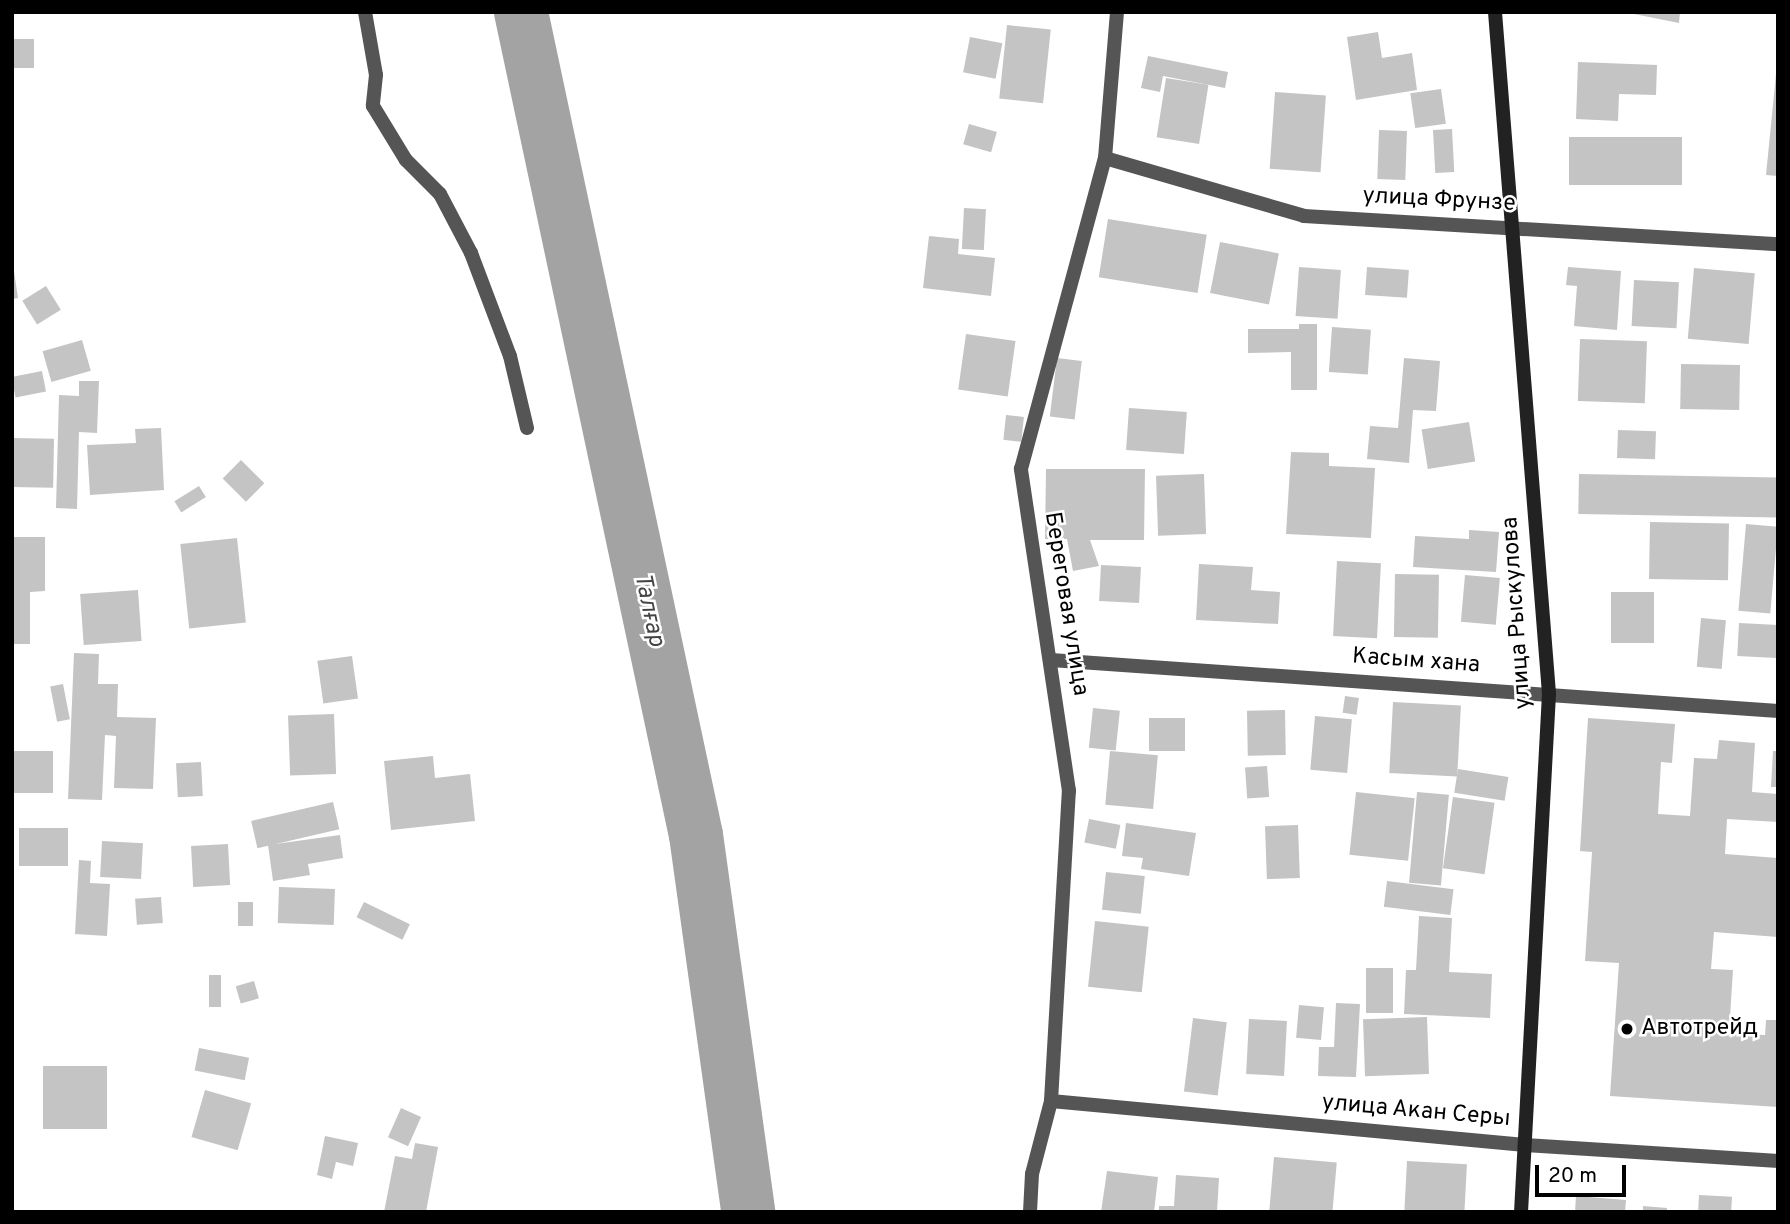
<!DOCTYPE html>
<html>
<head>
<meta charset="utf-8">
<style>
	body { margin:0 }
	#map { position:relative; width:1790px; height:1224px; overflow:hidden; background:#fff; font-family:Overpass,sans-serif }
	div>[style] { position:absolute }
	.river>* { height:54px; margin:-27px; padding:0 27px; transform-origin:27px; border-radius:27px; background:#a3a3a3 }
	.building>* { inset:0; background:#c4c4c4; transform-origin:0 0 }
	.lane>* { height:14px; margin:-7px; padding:0 7px; transform-origin:7px; border-radius:7px; background:#555 }
	.street>* { height:14px; margin:-7px; padding:0 7px; transform-origin:7px; border-radius:7px; background:#555 }
	.secondary>* { height:14px; margin:-7px; padding:0 7px; transform-origin:7px; border-radius:7px; background:#222 }
	.dots>* { width:19px; height:19px; translate:-50% -50%; box-sizing:border-box; border:4px solid #fff; border-radius:50% }
	span { translate:-50% -50%; white-space:nowrap; text-align:center; line-height:1.15; -webkit-text-stroke:5px #fff; paint-order:stroke }
	.street-label { font-size:23px; color:#000 }
	.poi-label { font-size:23px; color:#000 }
	.left { translate:0 -50%; text-align:left }
	.water-label { font-size:24px; color:#444; font-style:italic }
	.frame { position:absolute; inset:0; border:14px solid #000; pointer-events:none }
	.scale { position:absolute; left:1535px; top:1165px; width:91px; height:32px; box-sizing:border-box; border:4px solid #000; border-top:0; padding-left:9px; font-size:21px; line-height:24px; white-space:nowrap; color:#000; -webkit-text-stroke:5px #fff; paint-order:stroke }
</style>
</head>
<body>
<div id="map">
	<div class="river">
		<div style="left:521px;top:12px;width:841px;rotate:78deg"></div>
		<div style="left:696px;top:835px;width:381px;rotate:82.1deg"></div>
	</div>
	<div class="building">
		<div style="clip-path:polygon(1624px 12px,1680px 12px,1679px 23px)"></div>
		<div style="left:1007px;top:25px;width:44px;height:74px;rotate:6deg"></div>
		<div style="clip-path:polygon(1378px 32px,1382px 58px,1412px 53px,1417px 90px,1356px 100px,1347px 37px)"></div>
		<div style="left:970px;top:37px;width:33px;height:36px;rotate:11deg"></div>
		<div style="left:12px;top:39px;width:22px;height:29px"></div>
		<div style="clip-path:polygon(1148px 56px,1228px 72px,1225px 88px,1163px 76px,1160px 92px,1141px 88px)"></div>
		<div style="clip-path:polygon(1578px 62px,1657px 65px,1656px 95px,1619px 94px,1618px 121px,1576px 119px)"></div>
		<div style="clip-path:polygon(1776px 74px,1778px 74px,1778px 176px,1766px 175px)"></div>
		<div style="left:1166px;top:78px;width:43px;height:60px;rotate:9deg"></div>
		<div style="left:1441px;top:89px;width:35px;height:31px;rotate:82deg"></div>
		<div style="left:1275px;top:92px;width:51px;height:77px;rotate:4deg"></div>
		<div style="left:969px;top:124px;width:29px;height:21px;rotate:16deg"></div>
		<div style="left:1452px;top:129px;width:43px;height:19px;rotate:87deg"></div>
		<div style="left:1379px;top:130px;width:28px;height:49px;rotate:2deg"></div>
		<div style="left:1682px;top:137px;width:48px;height:113px;rotate:90deg"></div>
		<div style="left:964px;top:208px;width:22px;height:41px;rotate:3deg"></div>
		<div style="left:1108px;top:219px;width:100px;height:59px;rotate:9deg"></div>
		<div style="clip-path:polygon(929px 236px,959px 239px,958px 254px,995px 258px,991px 296px,923px 288px)"></div>
		<div style="left:1220px;top:242px;width:60px;height:52px;rotate:11deg"></div>
		<div style="left:1299px;top:267px;width:42px;height:49px;rotate:4deg"></div>
		<div style="left:1367px;top:267px;width:42px;height:28px;rotate:4deg"></div>
		<div style="clip-path:polygon(1568px 267px,1621px 271px,1617px 330px,1574px 326px,1577px 286px,1566px 285px)"></div>
		<div style="left:1694px;top:268px;width:61px;height:71px;rotate:5deg"></div>
		<div style="clip-path:polygon(14px 271px,18px 298px,12px 299px,12px 272px)"></div>
		<div style="left:1634px;top:280px;width:45px;height:46px;rotate:3deg"></div>
		<div style="left:46px;top:286px;width:28px;height:28px;rotate:58deg"></div>
		<div style="clip-path:polygon(1299px 324px,1317px 324px,1317px 390px,1291px 390px,1291px 352px,1248px 353px,1248px 329px,1299px 329px)"></div>
		<div style="left:1332px;top:327px;width:39px;height:45px;rotate:4deg"></div>
		<div style="left:966px;top:334px;width:50px;height:56px;rotate:8deg"></div>
		<div style="left:1580px;top:339px;width:67px;height:62px;rotate:2deg"></div>
		<div style="left:82px;top:340px;width:32px;height:41px;rotate:74deg"></div>
		<div style="left:1057px;top:358px;width:25px;height:59px;rotate:7deg"></div>
		<div style="clip-path:polygon(1404px 358px,1440px 361px,1436px 411px,1413px 410px,1409px 463px,1367px 459px,1370px 426px,1398px 428px)"></div>
		<div style="left:1681px;top:364px;width:59px;height:45px;rotate:1deg"></div>
		<div style="left:42px;top:371px;width:21px;height:31px;rotate:79deg"></div>
		<div style="clip-path:polygon(79px 381px,99px 381px,97px 433px,79px 432px,77px 509px,56px 508px,59px 395px,79px 396px)"></div>
		<div style="left:1129px;top:408px;width:58px;height:42px;rotate:4deg"></div>
		<div style="left:1006px;top:415px;width:18px;height:25px;rotate:6deg"></div>
		<div style="left:1469px;top:422px;width:40px;height:48px;rotate:81deg"></div>
		<div style="clip-path:polygon(161px 428px,164px 490px,90px 495px,87px 445px,136px 443px,135px 429px)"></div>
		<div style="left:1618px;top:430px;width:38px;height:28px;rotate:2deg"></div>
		<div style="left:12px;top:438px;width:42px;height:49px;rotate:1deg"></div>
		<div style="clip-path:polygon(1291px 452px,1329px 453px,1329px 466px,1375px 468px,1371px 538px,1286px 534px)"></div>
		<div style="left:241px;top:460px;width:33px;height:26px;rotate:45deg"></div>
		<div style="clip-path:polygon(1046px 469px,1145px 469px,1144px 540px,1090px 540px,1099px 566px,1073px 571px,1067px 539px,1045px 539px)"></div>
		<div style="left:1204px;top:474px;width:60px;height:48px;rotate:88deg"></div>
		<div style="left:1579px;top:474px;width:199px;height:40px;rotate:1deg"></div>
		<div style="left:199px;top:486px;width:13px;height:29px;rotate:58deg"></div>
		<div style="left:1650px;top:522px;width:79px;height:57px;rotate:1deg"></div>
		<div style="left:1746px;top:524px;width:32px;height:87px;rotate:5deg"></div>
		<div style="clip-path:polygon(1469px 530px,1499px 532px,1496px 572px,1413px 567px,1415px 536px,1469px 539px)"></div>
		<div style="clip-path:polygon(12px 537px,45px 537px,45px 591px,30px 592px,30px 644px,12px 644px)"></div>
		<div style="left:237px;top:538px;width:85px;height:57px;rotate:84deg"></div>
		<div style="left:1337px;top:561px;width:44px;height:75px;rotate:3deg"></div>
		<div style="clip-path:polygon(1199px 564px,1253px 567px,1251px 590px,1280px 592px,1278px 624px,1196px 620px)"></div>
		<div style="left:1101px;top:565px;width:40px;height:36px;rotate:3deg"></div>
		<div style="left:1395px;top:574px;width:44px;height:63px;rotate:1deg"></div>
		<div style="left:1465px;top:575px;width:35px;height:47px;rotate:5deg"></div>
		<div style="left:138px;top:590px;width:51px;height:58px;rotate:86deg"></div>
		<div style="left:1611px;top:592px;width:43px;height:51px"></div>
		<div style="left:1701px;top:618px;width:25px;height:49px;rotate:5deg"></div>
		<div style="left:1739px;top:623px;width:39px;height:33px;rotate:3deg"></div>
		<div style="clip-path:polygon(74px 653px,99px 654px,98px 684px,118px 684px,117px 717px,156px 718px,153px 789px,114px 788px,116px 736px,105px 735px,102px 800px,68px 799px)"></div>
		<div style="left:352px;top:656px;width:43px;height:35px;rotate:82deg"></div>
		<div style="left:63px;top:684px;width:36px;height:13px;rotate:79deg"></div>
		<div style="left:1345px;top:696px;width:14px;height:17px;rotate:8deg"></div>
		<div style="left:1393px;top:702px;width:68px;height:71px;rotate:3deg"></div>
		<div style="left:1093px;top:708px;width:27px;height:40px;rotate:6deg"></div>
		<div style="left:1285px;top:710px;width:45px;height:38px;rotate:89deg"></div>
		<div style="left:334px;top:714px;width:60px;height:46px;rotate:88deg"></div>
		<div style="left:1315px;top:716px;width:37px;height:54px;rotate:5deg"></div>
		<div style="left:1185px;top:718px;width:33px;height:36px;rotate:90deg"></div>
		<div style="clip-path:polygon(1588px 718px,1675px 724px,1672px 763px,1661px 762px,1658px 814px,1690px 816px,1694px 758px,1717px 759px,1719px 740px,1755px 743px,1752px 792px,1778px 794px,1778px 822px,1727px 819px,1725px 854px,1778px 858px,1778px 937px,1714px 932px,1711px 969px,1733px 970px,1729px 1033px,1765px 1035px,1766px 1020px,1778px 1020px,1778px 1107px,1610px 1096px,1619px 963px,1585px 961px,1592px 852px,1580px 851px)"></div>
		<div style="left:13px;top:751px;width:40px;height:42px"></div>
		<div style="left:1110px;top:751px;width:48px;height:54px;rotate:5deg"></div>
		<div style="clip-path:polygon(1773px 751px,1778px 751px,1778px 787px,1771px 787px)"></div>
		<div style="clip-path:polygon(433px 756px,435px 778px,470px 774px,475px 821px,391px 830px,384px 761px)"></div>
		<div style="left:201px;top:762px;width:34px;height:25px;rotate:87deg"></div>
		<div style="left:1267px;top:766px;width:31px;height:22px;rotate:86deg"></div>
		<div style="left:1458px;top:769px;width:51px;height:24px;rotate:9deg"></div>
		<div style="left:1356px;top:792px;width:59px;height:63px;rotate:6deg"></div>
		<div style="left:1417px;top:792px;width:32px;height:91px;rotate:5deg"></div>
		<div style="left:1453px;top:797px;width:42px;height:72px;rotate:8deg"></div>
		<div style="left:333px;top:802px;width:28px;height:84px;rotate:77deg"></div>
		<div style="left:1089px;top:819px;width:32px;height:24px;rotate:11deg"></div>
		<div style="clip-path:polygon(1126px 823px,1196px 833px,1189px 876px,1141px 869px,1143px 858px,1122px 856px)"></div>
		<div style="left:1298px;top:825px;width:53px;height:33px;rotate:88deg"></div>
		<div style="left:19px;top:828px;width:49px;height:38px"></div>
		<div style="clip-path:polygon(340px 835px,343px 858px,308px 864px,310px 875px,273px 881px,268px 845px)"></div>
		<div style="left:102px;top:841px;width:41px;height:36px;rotate:3deg"></div>
		<div style="left:228px;top:844px;width:41px;height:37px;rotate:87deg"></div>
		<div style="clip-path:polygon(79px 860px,91px 861px,90px 883px,110px 884px,107px 936px,75px 934px)"></div>
		<div style="left:1106px;top:872px;width:39px;height:38px;rotate:6deg"></div>
		<div style="left:1387px;top:881px;width:67px;height:26px;rotate:7deg"></div>
		<div style="left:279px;top:887px;width:56px;height:36px;rotate:2deg"></div>
		<div style="left:161px;top:897px;width:26px;height:26px;rotate:86deg"></div>
		<div style="left:238px;top:902px;width:15px;height:24px"></div>
		<div style="left:364px;top:902px;width:51px;height:17px;rotate:26deg"></div>
		<div style="clip-path:polygon(1419px 916px,1452px 918px,1449px 972px,1492px 974px,1490px 1018px,1404px 1014px,1406px 970px,1416px 970px)"></div>
		<div style="left:1095px;top:921px;width:54px;height:66px;rotate:6deg"></div>
		<div style="left:1366px;top:968px;width:27px;height:45px"></div>
		<div style="left:209px;top:975px;width:12px;height:32px"></div>
		<div style="left:254px;top:981px;width:18px;height:19px;rotate:74deg"></div>
		<div style="clip-path:polygon(1336px 1003px,1360px 1004px,1356px 1077px,1318px 1076px,1319px 1047px,1334px 1047px)"></div>
		<div style="left:1299px;top:1005px;width:25px;height:33px;rotate:5deg"></div>
		<div style="left:1427px;top:1017px;width:57px;height:64px;rotate:88deg"></div>
		<div style="left:1193px;top:1018px;width:34px;height:74px;rotate:7deg"></div>
		<div style="left:1249px;top:1019px;width:38px;height:55px;rotate:3deg"></div>
		<div style="left:199px;top:1048px;width:51px;height:23px;rotate:11deg"></div>
		<div style="left:43px;top:1066px;width:64px;height:63px"></div>
		<div style="left:205px;top:1090px;width:48px;height:49px;rotate:16deg"></div>
		<div style="left:401px;top:1108px;width:22px;height:32px;rotate:24deg"></div>
		<div style="clip-path:polygon(325px 1136px,358px 1143px,353px 1166px,336px 1162px,332px 1179px,317px 1175px)"></div>
		<div style="clip-path:polygon(415px 1143px,438px 1147px,426px 1212px,384px 1212px,395px 1156px,412px 1159px)"></div>
		<div style="left:1274px;top:1157px;width:63px;height:55px;rotate:5deg"></div>
		<div style="left:1407px;top:1161px;width:60px;height:51px;rotate:3deg"></div>
		<div style="clip-path:polygon(1107px 1171px,1158px 1177px,1154px 1212px,1101px 1212px)"></div>
		<div style="clip-path:polygon(1176px 1175px,1219px 1178px,1217px 1212px,1159px 1212px,1159px 1206px,1174px 1206px)"></div>
		<div style="left:1699px;top:1195px;width:33px;height:17px;rotate:3deg"></div>
		<div style="clip-path:polygon(1576px 1196px,1626px 1200px,1625px 1212px,1575px 1212px)"></div>
		<div style="clip-path:polygon(1643px 1206px,1667px 1208px,1667px 1212px,1643px 1212px)"></div>
	</div>
	<div class="lane">
		<div style="left:1051px;top:1101px;width:476px;rotate:5.3deg"></div>
	</div>
	<div class="street">
		<div style="left:365px;top:12px;width:64px;rotate:80.1deg"></div>
		<div style="left:376px;top:75px;width:31px;rotate:96deg"></div>
		<div style="left:373px;top:106px;width:63px;rotate:58.6deg"></div>
		<div style="left:406px;top:160px;width:48px;rotate:45deg"></div>
		<div style="left:440px;top:194px;width:67px;rotate:62.3deg"></div>
		<div style="left:471px;top:253px;width:110px;rotate:69.3deg"></div>
		<div style="left:510px;top:356px;width:74px;rotate:76.7deg"></div>
		<div style="left:1105px;top:158px;width:207px;rotate:16.2deg"></div>
		<div style="left:1304px;top:216px;width:475px;rotate:3.4deg"></div>
		<div style="left:1051px;top:660px;width:729px;rotate:4.01deg"></div>
		<div style="left:1525px;top:1145px;width:254px;rotate:3.6deg"></div>
		<div style="left:1030px;top:1212px;width:38px;rotate:-87deg"></div>
		<div style="left:1032px;top:1174px;width:75px;rotate:-75.4deg"></div>
		<div style="left:1051px;top:1101px;width:311px;rotate:-86.7deg"></div>
		<div style="left:1069px;top:791px;width:326px;rotate:-98.5deg"></div>
		<div style="left:1021px;top:469px;width:322px;rotate:-74.9deg"></div>
		<div style="left:1105px;top:158px;width:146px;rotate:-85.3deg"></div>
	</div>
	<div class="secondary">
		<div style="left:1495px;top:12px;width:684px;rotate:85.47deg"></div>
		<div style="left:1549px;top:694px;width:519px;rotate:93.09deg"></div>
	</div>
	<div class="dots">
		<div style="left:1627px;top:1029px;background:#000"></div>
	</div>
	<div class="street-label">
		<span style="left:1439px;top:201px;rotate:3deg">улица Фрунзе</span>
		<span style="left:1065px;top:604px;rotate:81deg">Береговая улица</span>
		<span style="left:1518px;top:613px;rotate:-94deg">улица Рыскулова</span>
		<span style="left:1416px;top:662px;rotate:4deg">Касым хана</span>
		<span style="left:1416px;top:1112px;rotate:5deg">улица Акан Серы</span>
	</div>
	<div class="poi-label">
		<span class="left" style="left:1641px;top:1029px">Автотрейд</span>
	</div>
	<div class="water-label">
		<span style="left:648px;top:610px;rotate:78deg">Талғар</span>
	</div>
	<div class="frame"></div>
	<div class="scale">20 m</div>
</div>
</body>
</html>
